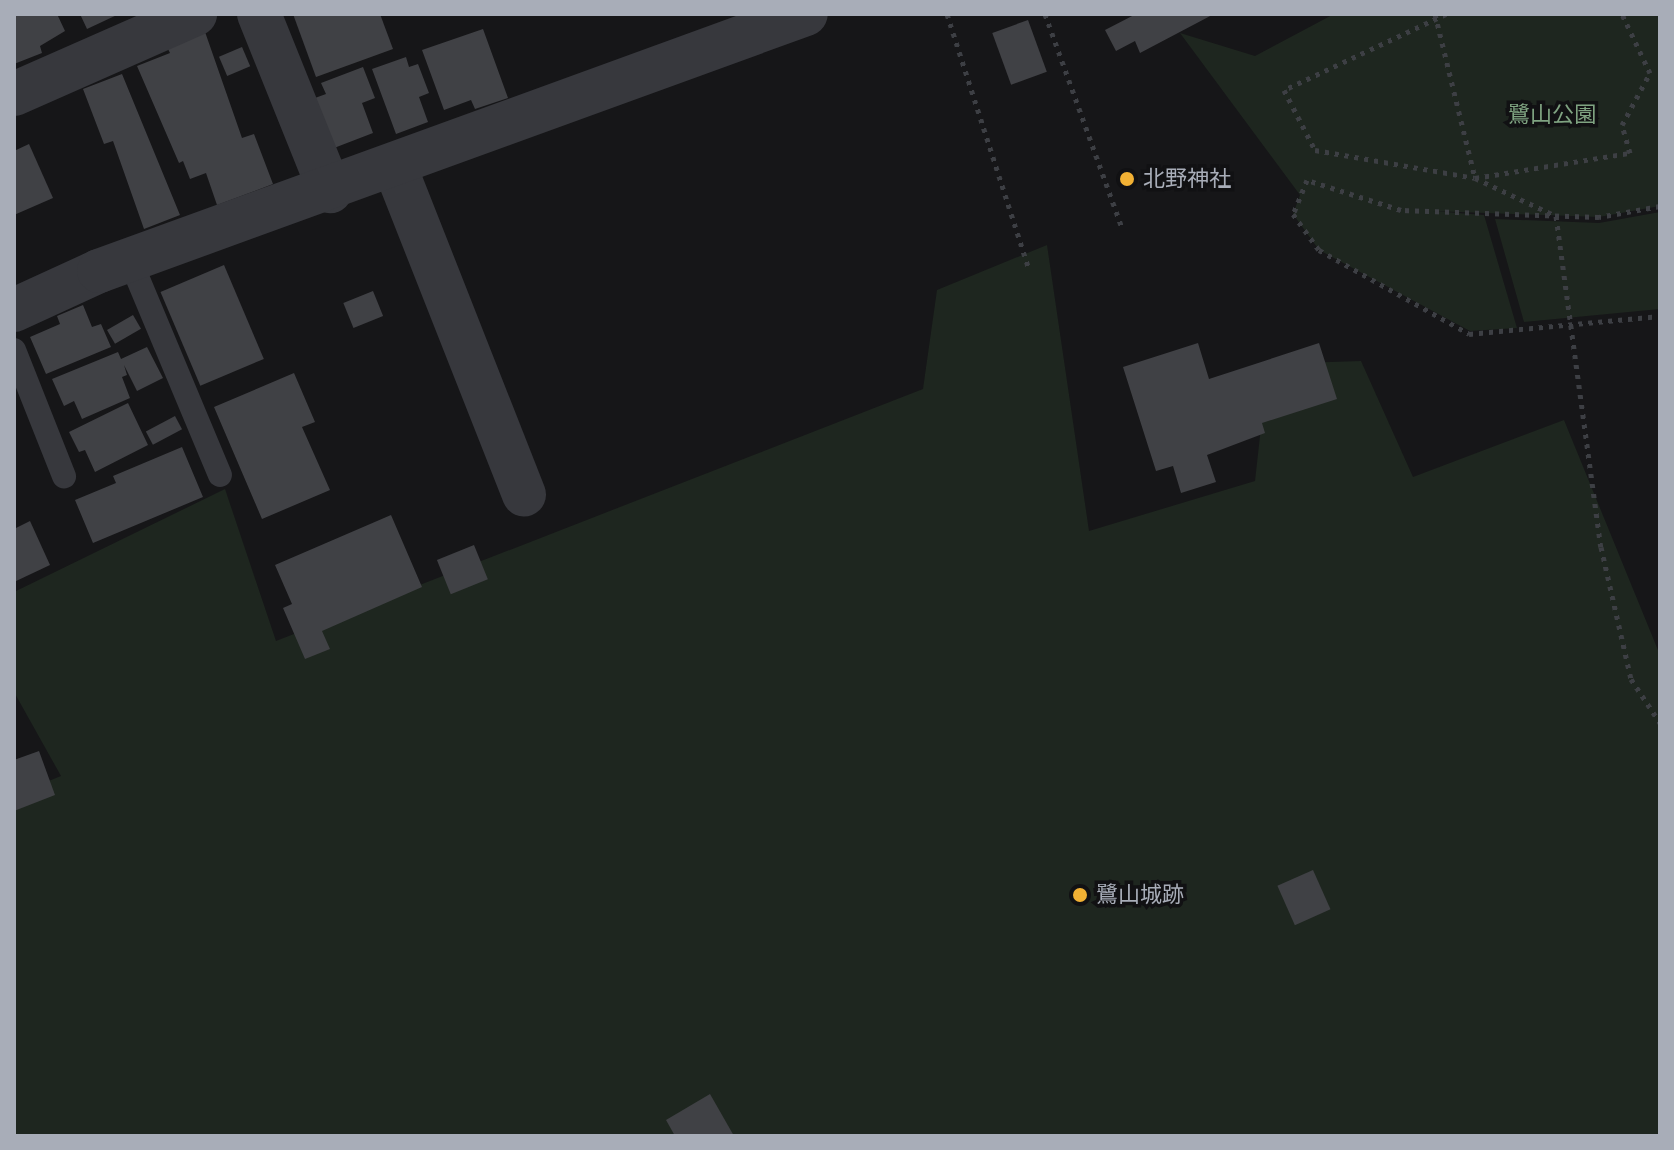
<!DOCTYPE html>
<html>
<head>
<meta charset="utf-8">
<style>
	body { margin:0 }
	#map { position:relative; width:1674px; height:1150px; overflow:hidden; background:#161618; font-family:Quicksand,"Noto Sans JP",sans-serif }
	div>[style] { position:absolute }
	.green>* { inset:0; background:#1e261f }
	.building>* { inset:0; background:#404145; transform-origin:0 0 }
	.path>* { height:5px; margin-top:-2.5px; transform-origin:0; background:repeating-linear-gradient(90deg,#3d3f44 0 4px,transparent 0 10px) }
	.lane>* { height:24px; margin:-12px; padding:0 12px; transform-origin:12px; border-radius:12px; background:#37383d }
	.street>* { height:44px; margin:-22px; padding:0 22px; transform-origin:22px; border-radius:22px; background:#37383d }
	.dots>* { width:22px; height:22px; translate:-50% -50%; box-sizing:border-box; border:4px solid #111113; border-radius:50% }
	span { translate:-50% -50%; white-space:nowrap; text-align:center; line-height:1.15; -webkit-text-stroke:7px #111113; paint-order:stroke }
	.park-label { font-size:22px; color:#7fa381 }
	.poi-label { font-size:22px; color:#a8adb8 }
	.left { translate:0 -50%; text-align:left }
	.frame { position:absolute; inset:0; border:16px solid #a8adb8; pointer-events:none }
</style>
</head>
<body>
<div id="map">
	<div class="green">
		<div style="clip-path:polygon(1334px 14px,1660px 14px,1660px 206px,1599px 217px,1432px 211px,1484px 215px,1517px 328px,1470px 331px,1319px 250px,1293px 214px,1300px 195px,1180px 33px,1255px 56px)"></div>
		<div style="clip-path:polygon(1660px 212px,1660px 309px,1524px 322px,1495px 219px,1599px 223px)"></div>
		<div style="clip-path:polygon(1047px 245px,1089px 531px,1255px 481px,1268px 364px,1361px 361px,1413px 477px,1564px 420px,1660px 655px,1660px 1136px,14px 1136px,14px 795px,61px 776px,14px 692px,14px 592px,225px 489px,276px 641px,923px 389px,937px 290px)"></div>
	</div>
	<div class="building">
		<div style="clip-path:polygon(14px 14px,57px 14px,65px 31px,40px 46px,42px 53px,14px 64px)"></div>
		<div style="clip-path:polygon(80px 14px,119px 14px,87px 29px)"></div>
		<div style="clip-path:polygon(293px 14px,380px 14px,393px 49px,316px 77px)"></div>
		<div style="clip-path:polygon(1136px 14px,1214px 14px,1140px 53px,1135px 41px,1116px 51px,1105px 30px)"></div>
		<div style="left:1028px;top:20px;width:55px;height:38px;rotate:70deg"></div>
		<div style="clip-path:polygon(204px 29px,242px 138px,254px 134px,273px 184px,217px 205px,206px 173px,190px 179px,183px 161px,179px 163px,137px 66px,170px 53px,166px 45px)"></div>
		<div style="clip-path:polygon(483px 29px,508px 98px,475px 109px,471px 100px,444px 110px,422px 50px)"></div>
		<div style="left:242px;top:47px;width:21px;height:25px;rotate:67deg"></div>
		<div style="clip-path:polygon(406px 57px,409px 67px,418px 64px,429px 93px,419px 97px,428px 122px,396px 134px,372px 69px)"></div>
		<div style="clip-path:polygon(363px 67px,375px 98px,362px 103px,373px 133px,334px 148px,315px 98px,326px 94px,321px 83px)"></div>
		<div style="clip-path:polygon(122px 74px,180px 215px,144px 229px,113px 141px,104px 144px,83px 89px)"></div>
		<div style="clip-path:polygon(29px 144px,53px 198px,14px 215px,14px 151px)"></div>
		<div style="left:224px;top:265px;width:102px;height:69px;rotate:67deg"></div>
		<div style="left:373px;top:291px;width:27px;height:32px;rotate:68deg"></div>
		<div style="clip-path:polygon(83px 305px,92px 327px,101px 324px,111px 347px,46px 374px,30px 337px,60px 324px,57px 316px)"></div>
		<div style="left:133px;top:315px;width:16px;height:30px;rotate:60deg"></div>
		<div style="clip-path:polygon(1198px 343px,1209px 379px,1319px 343px,1337px 399px,1262px 423px,1265px 433px,1207px 455px,1216px 482px,1181px 493px,1173px 466px,1156px 471px,1123px 367px)"></div>
		<div style="clip-path:polygon(147px 347px,163px 378px,137px 391px,124px 365px,127px 375px,122px 377px,130px 398px,82px 419px,74px 401px,64px 406px,52px 379px,118px 352px,121px 359px)"></div>
		<div style="clip-path:polygon(294px 373px,315px 422px,302px 427px,330px 490px,262px 519px,214px 407px)"></div>
		<div style="clip-path:polygon(128px 403px,148px 445px,95px 472px,85px 450px,79px 452px,69px 432px)"></div>
		<div style="left:175px;top:416px;width:15px;height:33px;rotate:62deg"></div>
		<div style="clip-path:polygon(182px 447px,203px 497px,93px 543px,75px 500px,116px 483px,113px 476px)"></div>
		<div style="clip-path:polygon(391px 515px,422px 587px,322px 631px,330px 649px,305px 659px,283px 608px,292px 604px,275px 565px)"></div>
		<div style="clip-path:polygon(30px 521px,50px 565px,14px 582px,14px 529px)"></div>
		<div style="left:474px;top:545px;width:37px;height:40px;rotate:68deg"></div>
		<div style="clip-path:polygon(39px 751px,55px 795px,14px 811px,14px 760px)"></div>
		<div style="left:1313px;top:870px;width:43px;height:39px;rotate:66deg"></div>
		<div style="clip-path:polygon(710px 1094px,734px 1136px,675px 1136px,666px 1120px)"></div>
	</div>
	<div class="path">
		<div style="left:947px;top:14px;width:266px;rotate:72.2deg"></div>
		<div style="left:1045px;top:14px;width:227px;rotate:70.2deg"></div>
		<div style="left:1435px;top:14px;width:169px;rotate:76.3deg"></div>
		<div style="left:1475px;top:178px;width:89px;rotate:25.1deg"></div>
		<div style="left:1556px;top:216px;width:334px;rotate:82.3deg"></div>
		<div style="left:1601px;top:547px;width:135px;rotate:77.2deg"></div>
		<div style="left:1631px;top:679px;width:53px;rotate:56.6deg"></div>
		<div style="left:1446px;top:14px;width:179px;rotate:154.9deg"></div>
		<div style="left:1284px;top:90px;width:68px;rotate:62.7deg"></div>
		<div style="left:1315px;top:150px;width:162px;rotate:9.9deg"></div>
		<div style="left:1475px;top:178px;width:157px;rotate:-9.2deg"></div>
		<div style="left:1630px;top:153px;width:29px;rotate:-106deg"></div>
		<div style="left:1622px;top:125px;width:59px;rotate:-61.7deg"></div>
		<div style="left:1650px;top:73px;width:65px;rotate:-115.4deg"></div>
		<div style="left:1660px;top:206px;width:62px;rotate:169.8deg"></div>
		<div style="left:1599px;top:217px;width:198px;rotate:-178deg"></div>
		<div style="left:1401px;top:210px;width:99px;rotate:-162.3deg"></div>
		<div style="left:1307px;top:180px;width:37px;rotate:112deg"></div>
		<div style="left:1293px;top:214px;width:44px;rotate:54.2deg"></div>
		<div style="left:1319px;top:250px;width:172px;rotate:29.2deg"></div>
		<div style="left:1469px;top:334px;width:192px;rotate:-5.4deg"></div>
	</div>
	<div class="lane">
		<div style="left:130px;top:260px;width:233px;rotate:67.3deg"></div>
		<div style="left:14px;top:350px;width:136px;rotate:68.4deg"></div>
	</div>
	<div class="street">
		<div style="left:259px;top:14px;width:191px;rotate:68.1deg"></div>
		<div style="left:14px;top:94px;width:198px;rotate:-23.8deg"></div>
		<div style="left:395px;top:167px;width:352px;rotate:68.5deg"></div>
		<div style="left:14px;top:310px;width:94px;rotate:-24.6deg"></div>
		<div style="left:99px;top:271px;width:752px;rotate:-19.98deg"></div>
	</div>
	<div class="dots">
		<div style="left:1127px;top:179px;background:#f2b134"></div>
		<div style="left:1080px;top:895px;background:#f2b134"></div>
	</div>
	<div class="park-label">
		<span style="left:1552px;top:115px">鷺山公園</span>
	</div>
	<div class="poi-label">
		<span class="left" style="left:1143px;top:179px">北野神社</span>
		<span class="left" style="left:1096px;top:895px">鷺山城跡</span>
	</div>
	<div class="frame"></div>
</div>
</body>
</html>
